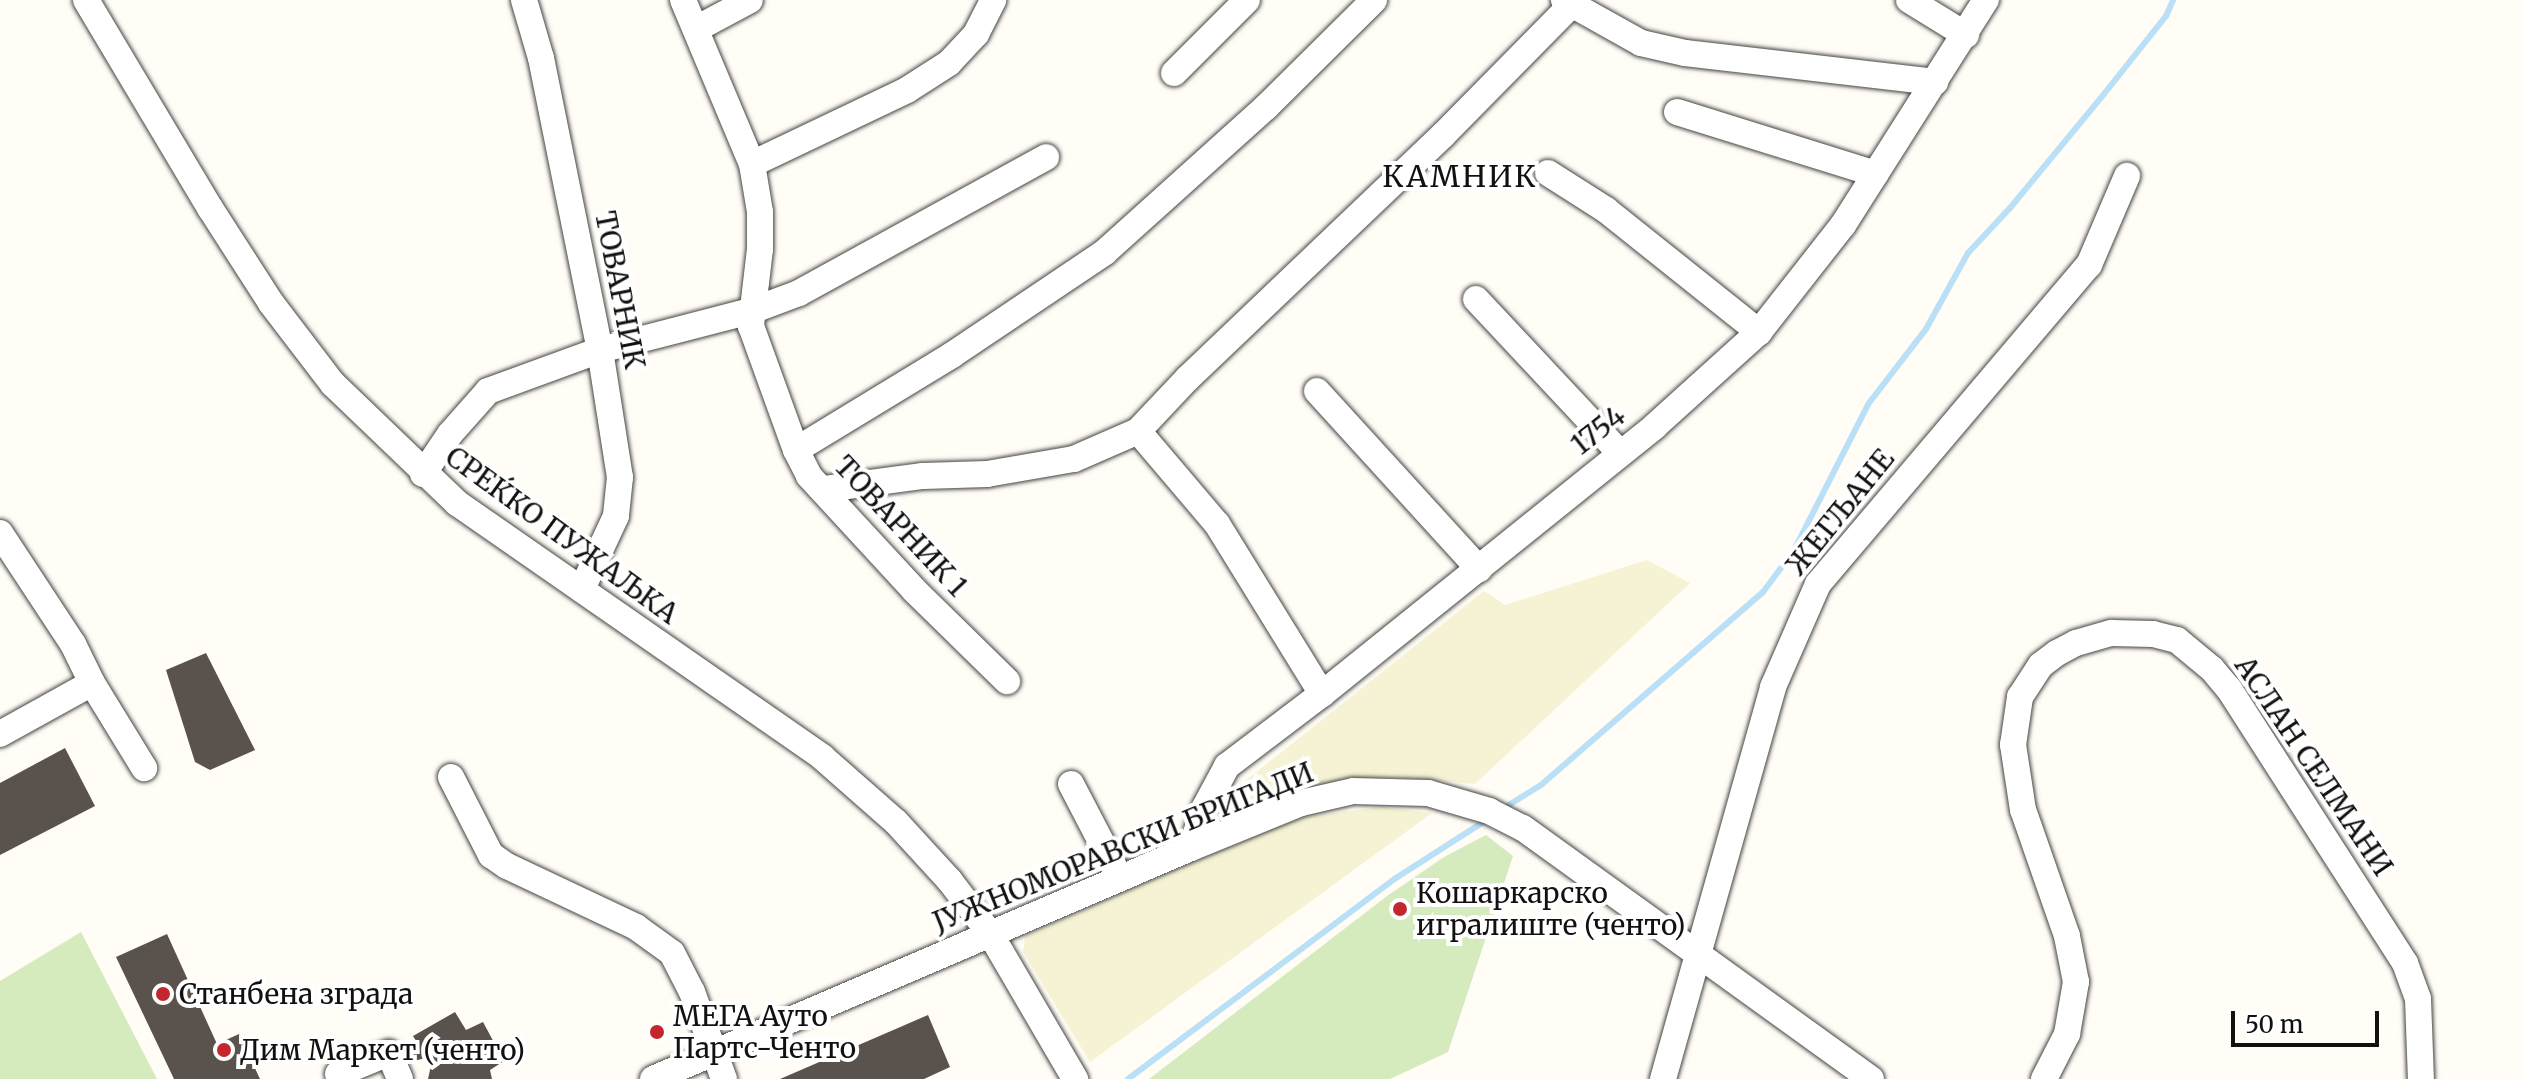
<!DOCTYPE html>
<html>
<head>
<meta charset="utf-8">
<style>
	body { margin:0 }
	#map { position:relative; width:2523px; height:1079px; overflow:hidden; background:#fffdf5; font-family:Merriweather,serif }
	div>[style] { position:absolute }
	.farmland>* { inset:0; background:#f6f3d4 }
	.green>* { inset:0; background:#d5ebbd }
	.stream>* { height:6px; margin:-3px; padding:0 3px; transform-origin:3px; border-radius:3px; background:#b9e0f7 }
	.building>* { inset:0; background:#5a524d }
	.roads { filter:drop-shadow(0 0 2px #444) drop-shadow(0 0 2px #444) }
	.minor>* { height:26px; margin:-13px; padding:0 13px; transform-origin:13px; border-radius:13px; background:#fff }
	.dots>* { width:22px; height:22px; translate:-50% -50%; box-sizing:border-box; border:4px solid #fff; border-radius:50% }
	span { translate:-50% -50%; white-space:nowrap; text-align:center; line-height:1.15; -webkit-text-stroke:8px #fff; paint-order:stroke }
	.street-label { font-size:28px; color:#111 }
	.poi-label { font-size:28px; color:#111 }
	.left { translate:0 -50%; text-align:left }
	.neighbourhood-label { font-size:30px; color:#111; letter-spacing:2px }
	.scale { position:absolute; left:2231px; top:1011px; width:148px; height:36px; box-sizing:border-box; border:4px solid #111; border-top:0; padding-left:10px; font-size:24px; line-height:28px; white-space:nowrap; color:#111; -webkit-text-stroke:6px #fff; paint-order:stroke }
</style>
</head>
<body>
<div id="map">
	<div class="farmland">
		<div style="clip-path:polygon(1647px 560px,1690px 583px,1475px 784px,1398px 777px,1341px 780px,1240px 810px,1225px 797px,1484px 591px,1505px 605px)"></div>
		<div style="clip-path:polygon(1382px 807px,1432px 813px,1090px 1062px,1023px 952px,1025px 936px,1295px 818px)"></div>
	</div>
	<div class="green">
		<div style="clip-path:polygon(1486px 835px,1513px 856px,1448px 1052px,1390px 1079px,1149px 1079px,1387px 896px,1444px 857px)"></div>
		<div style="clip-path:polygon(81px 932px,157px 1079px,0 1079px,0 981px)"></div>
	</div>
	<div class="stream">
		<div style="left:1504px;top:808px;width:44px;rotate:-31.9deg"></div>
		<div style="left:1541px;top:785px;width:294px;rotate:-41deg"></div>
		<div style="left:1763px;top:592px;width:50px;rotate:-53.1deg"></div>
		<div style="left:1793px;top:552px;width:167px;rotate:-63deg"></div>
		<div style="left:1869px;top:403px;width:93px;rotate:-52.4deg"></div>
		<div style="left:1926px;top:329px;width:87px;rotate:-61.1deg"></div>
		<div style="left:1968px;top:253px;width:62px;rotate:-47deg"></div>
		<div style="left:2010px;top:208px;width:148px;rotate:-50.5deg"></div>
		<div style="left:2104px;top:94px;width:100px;rotate:-51.5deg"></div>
		<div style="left:2166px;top:16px;width:17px;rotate:-66deg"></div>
		<div style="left:1128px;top:1079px;width:335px;rotate:-36.9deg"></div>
		<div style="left:1396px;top:878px;width:109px;rotate:-32.7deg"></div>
	</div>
	<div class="building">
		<div style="clip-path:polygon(206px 653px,255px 750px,210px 770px,195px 762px,166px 670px)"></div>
		<div style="clip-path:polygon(65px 748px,95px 806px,0 855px,0 783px)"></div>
		<div style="clip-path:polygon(167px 934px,217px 1044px,239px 1034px,260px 1079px,174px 1079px,116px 957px)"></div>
		<div style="clip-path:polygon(455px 1012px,466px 1030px,483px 1022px,504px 1061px,490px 1070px,492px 1079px,428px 1079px,433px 1056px,410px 1062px,405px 1050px,418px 1044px,413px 1036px)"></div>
		<div style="clip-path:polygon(928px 1015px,950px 1067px,924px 1079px,780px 1079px)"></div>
	</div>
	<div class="roads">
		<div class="minor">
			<div style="left:86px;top:0;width:242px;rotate:59.2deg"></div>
			<div style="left:210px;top:208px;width:113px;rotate:57.3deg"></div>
			<div style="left:271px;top:303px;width:102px;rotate:52.6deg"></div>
			<div style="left:333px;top:384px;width:172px;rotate:43.8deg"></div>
			<div style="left:457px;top:503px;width:445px;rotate:34.8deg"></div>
			<div style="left:822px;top:757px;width:98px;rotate:41.3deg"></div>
			<div style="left:896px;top:822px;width:80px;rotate:47.5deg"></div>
			<div style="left:950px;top:881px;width:68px;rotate:52.8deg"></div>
			<div style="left:991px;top:935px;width:167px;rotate:59.7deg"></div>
			<div style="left:524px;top:0;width:60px;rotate:73.7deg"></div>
			<div style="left:541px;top:58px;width:298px;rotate:78.6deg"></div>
			<div style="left:600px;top:350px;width:129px;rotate:81.1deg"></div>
			<div style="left:620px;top:477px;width:39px;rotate:96deg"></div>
			<div style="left:616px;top:516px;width:81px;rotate:115deg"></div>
			<div style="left:683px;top:0;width:178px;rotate:67.2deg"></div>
			<div style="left:752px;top:164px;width:49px;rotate:80.5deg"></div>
			<div style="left:760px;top:212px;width:37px;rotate:90deg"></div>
			<div style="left:760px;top:249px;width:78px;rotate:96.7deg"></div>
			<div style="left:751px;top:326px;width:132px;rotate:70.1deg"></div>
			<div style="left:796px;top:450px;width:29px;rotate:63deg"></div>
			<div style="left:809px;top:476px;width:156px;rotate:47.3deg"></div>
			<div style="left:915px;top:591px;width:129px;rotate:44.4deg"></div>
			<div style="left:1564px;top:0;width:88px;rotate:29.2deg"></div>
			<div style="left:1641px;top:43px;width:45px;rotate:12.8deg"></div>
			<div style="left:1685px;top:53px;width:252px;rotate:6.6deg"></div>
			<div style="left:1909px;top:0;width:67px;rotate:31.6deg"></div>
			<div style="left:696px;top:29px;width:61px;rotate:-28.2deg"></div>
			<div style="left:1174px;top:73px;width:103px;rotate:-45deg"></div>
			<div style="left:1677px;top:112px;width:208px;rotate:17.3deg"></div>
			<div style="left:752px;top:164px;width:172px;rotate:-25.5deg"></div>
			<div style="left:907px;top:90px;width:50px;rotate:-32.7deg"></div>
			<div style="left:949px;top:63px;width:40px;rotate:-47deg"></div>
			<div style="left:976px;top:34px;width:38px;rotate:-63deg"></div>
			<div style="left:1548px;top:173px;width:69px;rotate:32.5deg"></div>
			<div style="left:1606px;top:210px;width:196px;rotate:38.6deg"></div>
			<div style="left:1476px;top:299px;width:211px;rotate:46.9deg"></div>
			<div style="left:1317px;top:391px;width:241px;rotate:47.7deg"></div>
			<div style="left:1138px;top:431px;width:122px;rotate:49.7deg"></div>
			<div style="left:1217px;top:524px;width:200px;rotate:58.3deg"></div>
			<div style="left:796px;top:450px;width:183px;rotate:-31.3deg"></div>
			<div style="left:952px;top:355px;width:184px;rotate:-33.9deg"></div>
			<div style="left:1105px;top:252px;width:217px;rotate:-42deg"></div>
			<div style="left:1266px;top:107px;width:152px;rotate:-44.7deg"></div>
			<div style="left:423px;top:474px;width:48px;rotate:-56deg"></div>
			<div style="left:450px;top:434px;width:57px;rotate:-48.5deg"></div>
			<div style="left:488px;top:391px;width:119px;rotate:-20.1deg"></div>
			<div style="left:600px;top:350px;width:156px;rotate:-14.5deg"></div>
			<div style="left:751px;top:311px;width:51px;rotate:-20.6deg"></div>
			<div style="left:799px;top:293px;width:282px;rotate:-28.8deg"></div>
			<div style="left:825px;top:489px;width:99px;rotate:-7.6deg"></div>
			<div style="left:923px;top:476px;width:64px;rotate:-1.8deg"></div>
			<div style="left:987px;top:474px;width:88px;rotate:-9.8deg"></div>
			<div style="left:1074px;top:459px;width:70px;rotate:-23.6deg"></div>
			<div style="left:1138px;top:431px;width:73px;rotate:-46.7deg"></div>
			<div style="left:1188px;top:378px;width:352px;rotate:-43.6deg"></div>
			<div style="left:1443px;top:135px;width:182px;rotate:-45.4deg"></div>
			<div style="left:0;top:533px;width:133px;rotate:56.7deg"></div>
			<div style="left:73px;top:644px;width:43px;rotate:64deg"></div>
			<div style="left:92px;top:683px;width:100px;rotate:58.5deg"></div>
			<div style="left:0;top:734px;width:105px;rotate:-29deg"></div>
			<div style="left:451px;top:777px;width:88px;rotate:62.9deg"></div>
			<div style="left:491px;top:855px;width:19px;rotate:35deg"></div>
			<div style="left:507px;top:866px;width:143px;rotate:25.3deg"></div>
			<div style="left:636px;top:927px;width:44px;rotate:35.8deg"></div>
			<div style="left:672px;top:953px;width:44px;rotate:62.9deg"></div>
			<div style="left:692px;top:992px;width:93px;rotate:69.8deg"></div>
			<div style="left:1071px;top:784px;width:106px;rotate:62.5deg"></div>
			<div style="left:1191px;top:848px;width:43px;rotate:-71.1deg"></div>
			<div style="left:1205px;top:807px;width:47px;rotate:-61.8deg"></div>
			<div style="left:1227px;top:766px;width:119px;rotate:-37.2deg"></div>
			<div style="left:1322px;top:694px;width:427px;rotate:-38.8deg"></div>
			<div style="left:1655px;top:426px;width:140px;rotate:-42.1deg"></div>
			<div style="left:1759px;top:332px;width:136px;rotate:-51.9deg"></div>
			<div style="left:1843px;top:225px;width:267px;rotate:-57.6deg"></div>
			<div style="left:338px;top:1074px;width:55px;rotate:-22.4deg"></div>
			<div style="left:389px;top:1053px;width:28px;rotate:67deg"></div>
			<div style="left:653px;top:1079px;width:585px;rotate:-23.24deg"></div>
			<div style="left:1191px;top:848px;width:119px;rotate:-22.2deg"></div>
			<div style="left:1301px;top:803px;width:53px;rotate:-13deg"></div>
			<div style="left:1353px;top:791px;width:75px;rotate:1.5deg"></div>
			<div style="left:1428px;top:793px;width:64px;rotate:16.4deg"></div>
			<div style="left:1489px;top:811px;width:38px;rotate:27deg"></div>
			<div style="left:1523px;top:828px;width:429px;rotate:35.8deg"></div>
			<div style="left:1663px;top:1079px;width:407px;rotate:-74.3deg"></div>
			<div style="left:1773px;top:687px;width:112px;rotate:-66.4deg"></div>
			<div style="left:1818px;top:584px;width:419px;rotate:-49.7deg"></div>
			<div style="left:2089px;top:265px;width:97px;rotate:-66.9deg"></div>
			<div style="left:2044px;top:1079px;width:51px;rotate:-62.9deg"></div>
			<div style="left:2067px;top:1034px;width:53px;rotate:-80.2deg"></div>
			<div style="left:2076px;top:982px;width:47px;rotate:-101.1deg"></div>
			<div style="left:2067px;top:936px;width:133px;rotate:-109.2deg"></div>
			<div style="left:2023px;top:810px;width:66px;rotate:-98.7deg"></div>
			<div style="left:2013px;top:745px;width:49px;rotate:-81.7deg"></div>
			<div style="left:2020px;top:697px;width:38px;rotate:-57deg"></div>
			<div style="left:2041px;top:665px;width:20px;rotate:-37deg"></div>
			<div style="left:2057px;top:653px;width:21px;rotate:-28deg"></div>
			<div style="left:2076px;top:643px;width:37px;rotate:-16deg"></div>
			<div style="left:2112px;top:633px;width:41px;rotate:1.4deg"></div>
			<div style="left:2153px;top:634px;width:25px;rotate:14deg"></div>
			<div style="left:2177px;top:640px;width:45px;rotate:39.6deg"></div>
			<div style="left:2212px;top:669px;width:26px;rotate:50deg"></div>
			<div style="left:2229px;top:689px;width:326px;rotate:57.3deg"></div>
			<div style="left:2405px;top:963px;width:38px;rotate:70deg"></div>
			<div style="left:2418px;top:999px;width:80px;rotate:87.9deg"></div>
		</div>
	</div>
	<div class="dots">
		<div style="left:1400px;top:909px;background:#c4262e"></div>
		<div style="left:163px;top:994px;background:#c4262e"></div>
		<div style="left:657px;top:1032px;background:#c4262e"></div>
		<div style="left:224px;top:1050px;background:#c4262e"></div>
	</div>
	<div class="street-label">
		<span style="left:620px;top:290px;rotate:79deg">ТОВАРНИК</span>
		<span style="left:1598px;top:430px;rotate:-38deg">1754</span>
		<span style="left:1840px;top:512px;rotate:-51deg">ЖЕГЉАНЕ</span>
		<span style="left:901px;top:526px;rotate:47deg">ТОВАРНИК 1</span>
		<span style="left:562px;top:535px;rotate:36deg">СРЕЌКО ПУЖАЉКА</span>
		<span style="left:2314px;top:766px;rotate:56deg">АСЛАН СЕЛМАНИ</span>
		<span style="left:1123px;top:847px;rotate:-22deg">ЈУЖНОМОРАВСКИ БРИГАДИ</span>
	</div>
	<div class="poi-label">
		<span class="left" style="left:1416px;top:909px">Кошаркарско<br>игралиште (ченто)</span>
		<span class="left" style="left:179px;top:994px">Станбена зграда</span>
		<span class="left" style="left:673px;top:1032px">МЕГА Ауто<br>Партс-Ченто</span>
		<span class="left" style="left:240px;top:1050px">Дим Маркет (ченто)</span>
	</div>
	<div class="neighbourhood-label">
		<span style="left:1460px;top:176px">КАМНИК</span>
	</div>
	<div class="scale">50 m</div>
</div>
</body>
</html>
